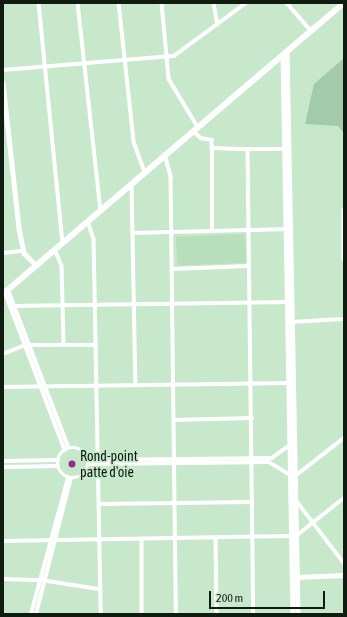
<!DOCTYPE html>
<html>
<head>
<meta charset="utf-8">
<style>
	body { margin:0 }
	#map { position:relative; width:347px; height:617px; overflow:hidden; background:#c7e8cb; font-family:"Asap Condensed",sans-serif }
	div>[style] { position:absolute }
	.built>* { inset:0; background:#b7dfbc; transform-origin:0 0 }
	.green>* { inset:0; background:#a4cba9 }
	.minor>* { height:3.5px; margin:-1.75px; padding:0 1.75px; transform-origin:1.75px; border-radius:1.75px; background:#fff }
	.minor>.ring { margin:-1.75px; padding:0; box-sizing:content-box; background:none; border:3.5px solid #fff; border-radius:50% }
	.tertiary>* { height:4.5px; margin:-2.25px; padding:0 2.25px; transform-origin:2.25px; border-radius:2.25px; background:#fff }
	.trunk>* { height:5.5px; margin:-2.75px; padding:0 2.75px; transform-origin:2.75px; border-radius:2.75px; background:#fff }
	.dots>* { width:11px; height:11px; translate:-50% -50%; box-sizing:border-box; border:2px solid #c7e8cb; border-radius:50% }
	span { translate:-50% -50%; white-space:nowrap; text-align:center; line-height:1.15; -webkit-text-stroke:3.5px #c7e8cb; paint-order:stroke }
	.poi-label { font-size:14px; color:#101c12 }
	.left { translate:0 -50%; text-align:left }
	.frame { position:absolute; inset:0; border:4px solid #101c12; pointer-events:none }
	.scale { position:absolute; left:209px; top:591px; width:116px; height:18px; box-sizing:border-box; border:2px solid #101c12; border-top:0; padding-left:5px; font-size:12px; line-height:14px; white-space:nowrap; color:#101c12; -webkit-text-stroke:3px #c7e8cb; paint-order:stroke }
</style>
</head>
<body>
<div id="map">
	<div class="built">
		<div style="left:245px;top:234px;width:29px;height:69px;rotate:88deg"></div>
	</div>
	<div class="green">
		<div style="clip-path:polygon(344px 58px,344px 133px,338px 126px,305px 124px,314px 84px)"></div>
	</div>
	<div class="minor">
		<div style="left:39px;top:3px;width:241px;rotate:84.3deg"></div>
		<div style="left:78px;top:3px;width:209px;rotate:83.7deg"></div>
		<div style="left:119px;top:3px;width:140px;rotate:83.8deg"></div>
		<div style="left:134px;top:142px;width:32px;rotate:70deg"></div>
		<div style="left:162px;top:3px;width:76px;rotate:84.7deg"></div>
		<div style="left:169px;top:79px;width:56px;rotate:58.9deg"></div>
		<div style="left:214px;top:3px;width:22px;rotate:80deg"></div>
		<div style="left:287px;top:3px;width:37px;rotate:49deg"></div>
		<div style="left:3px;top:70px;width:172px;rotate:-4.7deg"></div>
		<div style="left:174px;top:56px;width:89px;rotate:-36.4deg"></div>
		<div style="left:193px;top:131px;width:11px;rotate:41deg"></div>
		<div style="left:201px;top:138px;width:11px;rotate:10deg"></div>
		<div style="left:212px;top:140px;width:8px;rotate:90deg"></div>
		<div style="left:212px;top:148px;width:36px;rotate:2deg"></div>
		<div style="left:248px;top:149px;width:465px;rotate:89.3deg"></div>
		<div style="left:248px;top:149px;width:38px"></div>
		<div style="left:165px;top:154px;width:24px;rotate:75deg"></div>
		<div style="left:171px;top:177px;width:437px;rotate:89.3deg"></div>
		<div style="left:132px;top:184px;width:201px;rotate:88.9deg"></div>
		<div style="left:344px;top:210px;width:49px;rotate:90deg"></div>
		<div style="left:88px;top:221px;width:19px;rotate:72deg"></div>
		<div style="left:94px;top:239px;width:375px;rotate:88.9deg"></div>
		<div style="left:212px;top:231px;width:83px;rotate:-90deg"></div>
		<div style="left:135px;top:233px;width:153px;rotate:-1.5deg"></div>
		<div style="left:55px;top:249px;width:18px;rotate:68deg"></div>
		<div style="left:62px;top:266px;width:79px;rotate:88.5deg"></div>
		<div style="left:3px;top:253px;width:20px;rotate:-6deg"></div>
		<div style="left:172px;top:269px;width:77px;rotate:-2.2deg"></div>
		<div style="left:8px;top:289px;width:170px;rotate:69deg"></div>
		<div style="left:5px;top:292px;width:169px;rotate:69.2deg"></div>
		<div style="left:10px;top:306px;width:279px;rotate:-0.8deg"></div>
		<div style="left:292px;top:322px;width:52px;rotate:-3.3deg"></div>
		<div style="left:3px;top:354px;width:24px;rotate:-22deg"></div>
		<div style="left:25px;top:345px;width:71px"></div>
		<div style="left:3px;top:387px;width:287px;rotate:-0.8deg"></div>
		<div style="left:174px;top:420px;width:78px;rotate:-1.5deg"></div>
		<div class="ring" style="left:58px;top:448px;width:26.5px;height:26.5px"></div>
		<div style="left:88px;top:460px;width:184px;rotate:-0.6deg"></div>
		<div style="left:272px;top:458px;width:24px;rotate:-36deg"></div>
		<div style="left:3px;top:461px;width:55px;rotate:-1deg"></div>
		<div style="left:88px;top:464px;width:181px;rotate:-0.6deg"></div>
		<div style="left:269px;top:462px;width:26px;rotate:31deg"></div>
		<div style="left:3px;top:467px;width:55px;rotate:-1deg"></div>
		<div style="left:294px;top:477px;width:63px;rotate:-38deg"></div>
		<div style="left:296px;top:500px;width:79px;rotate:52.7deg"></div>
		<div style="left:99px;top:504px;width:153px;rotate:-0.7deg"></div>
		<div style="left:216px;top:538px;width:76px;rotate:89.2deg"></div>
		<div style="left:142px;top:540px;width:74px;rotate:90deg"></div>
		<div style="left:3px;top:541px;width:293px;rotate:-1deg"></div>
		<div style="left:296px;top:536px;width:61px;rotate:-38.4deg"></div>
		<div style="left:3px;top:579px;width:38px;rotate:2deg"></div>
		<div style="left:41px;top:580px;width:60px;rotate:8.7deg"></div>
		<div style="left:31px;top:614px;width:141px;rotate:-74.8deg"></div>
		<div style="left:36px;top:614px;width:140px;rotate:-75.6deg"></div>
	</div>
	<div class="tertiary">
		<div style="left:287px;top:50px;width:564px;rotate:88.88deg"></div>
		<div style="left:283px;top:54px;width:560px;rotate:88.98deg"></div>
		<div style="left:3px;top:83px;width:147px;rotate:83.7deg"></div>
		<div style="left:19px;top:229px;width:25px;rotate:78deg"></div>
		<div style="left:24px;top:253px;width:17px;rotate:45deg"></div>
		<div style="left:296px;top:577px;width:48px;rotate:-2.4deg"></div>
	</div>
	<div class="trunk">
		<div style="left:3px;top:294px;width:448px;rotate:-40.5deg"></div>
	</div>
	<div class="dots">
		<div style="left:72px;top:464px;background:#932c91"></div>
	</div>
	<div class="poi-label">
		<span class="left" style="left:80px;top:464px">Rond-point<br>patte d'oie</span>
	</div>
	<div class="frame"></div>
	<div class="scale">200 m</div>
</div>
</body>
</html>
